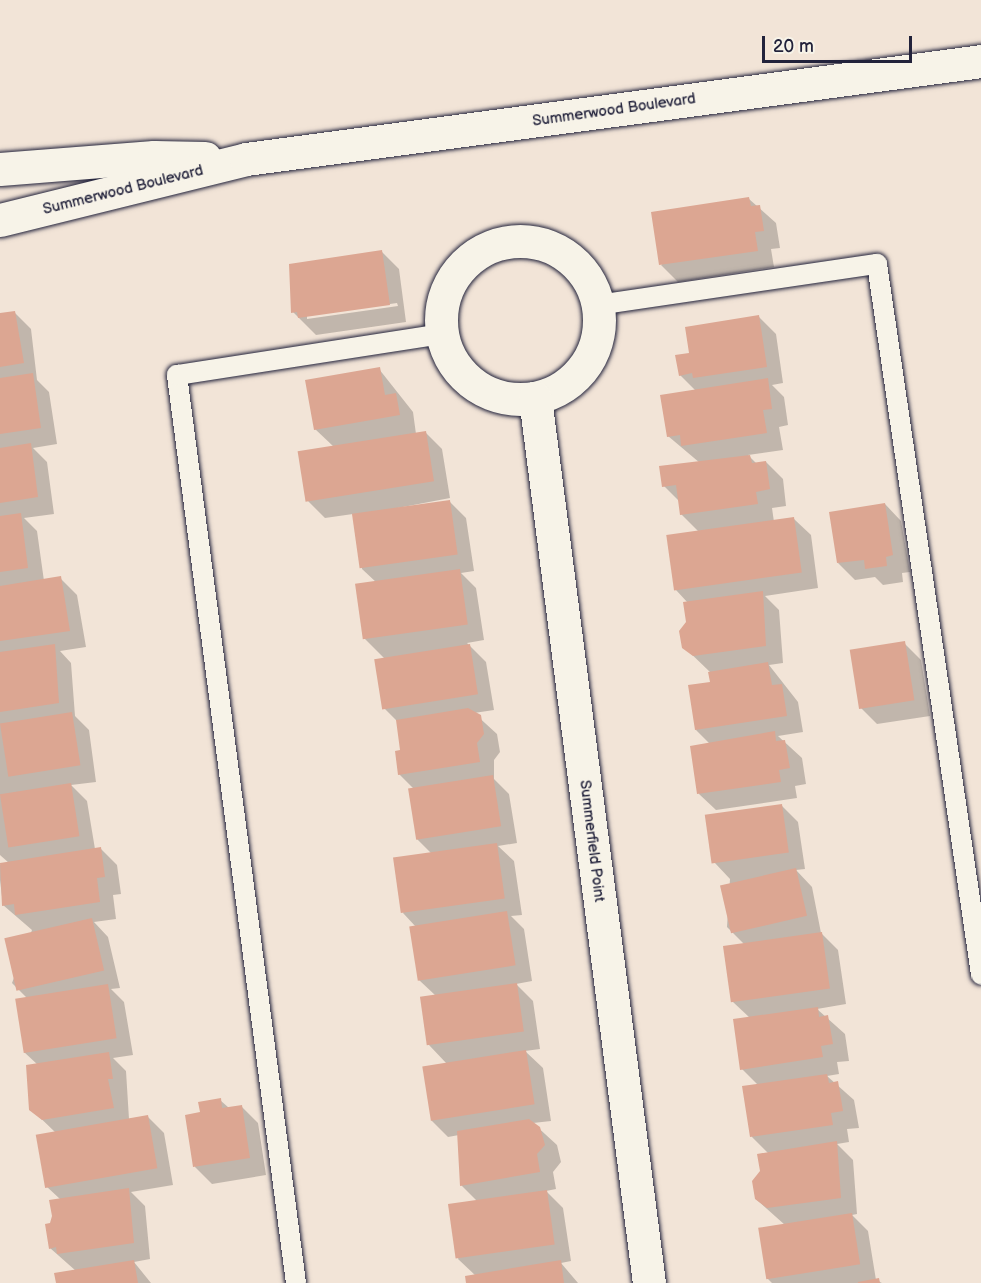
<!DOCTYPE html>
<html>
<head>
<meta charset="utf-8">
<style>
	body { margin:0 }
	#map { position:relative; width:981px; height:1283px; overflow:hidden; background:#f2e4d7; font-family:"Balsamiq Sans",sans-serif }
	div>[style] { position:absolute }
	.shadow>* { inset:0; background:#0003 }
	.building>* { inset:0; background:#dca692; transform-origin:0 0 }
	.roads { filter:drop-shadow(0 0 2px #22223b) drop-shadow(0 0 2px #22223b) }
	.service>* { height:20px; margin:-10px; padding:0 10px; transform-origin:10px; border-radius:10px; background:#f7f3e8 }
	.minor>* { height:33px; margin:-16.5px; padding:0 16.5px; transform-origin:16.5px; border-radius:16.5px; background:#f7f3e8 }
	.minor>.ring { margin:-16.5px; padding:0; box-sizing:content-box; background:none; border:33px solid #f7f3e8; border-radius:50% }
	.tertiary>* { height:33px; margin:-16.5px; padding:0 16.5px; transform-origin:16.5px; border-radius:16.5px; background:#f7f3e8 }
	span { translate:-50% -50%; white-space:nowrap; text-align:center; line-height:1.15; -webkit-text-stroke:4.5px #f7f3e8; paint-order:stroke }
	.street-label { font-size:15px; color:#22223b }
	.scale { position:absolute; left:762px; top:36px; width:150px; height:27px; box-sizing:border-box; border:3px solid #22223b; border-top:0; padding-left:8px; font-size:18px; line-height:21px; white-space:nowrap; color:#22223b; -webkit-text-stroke:4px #f7f3e8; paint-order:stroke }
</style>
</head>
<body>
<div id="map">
	<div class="shadow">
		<div style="clip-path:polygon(749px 199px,776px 223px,780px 248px,771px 249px,774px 267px,678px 282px,661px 265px)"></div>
		<div style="clip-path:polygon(evenodd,382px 252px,399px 269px,406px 322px,316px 335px,293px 312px,382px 252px,397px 303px,398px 306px,307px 319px,307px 316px,397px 303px)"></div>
		<div style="clip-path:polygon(14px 312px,31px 329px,37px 380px,49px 392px,57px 444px,33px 448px,47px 462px,54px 514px,24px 518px,37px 531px,44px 581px,60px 578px,77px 595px,86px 647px,60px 651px,71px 663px,75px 716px,89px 730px,96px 782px,71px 785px,87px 801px,95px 849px,100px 848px,117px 865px,121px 894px,113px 895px,116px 919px,94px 922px,108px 937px,120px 988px,111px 989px,124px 1002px,133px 1055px,113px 1058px,126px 1071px,129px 1119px,147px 1116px,164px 1133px,173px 1185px,131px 1192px,145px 1206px,150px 1259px,134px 1262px,151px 1283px,57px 1283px,76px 1271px,50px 1248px,51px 1224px,60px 1199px,46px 1186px,55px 1132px,31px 1109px,38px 1065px,24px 1052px,27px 998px,12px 983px,32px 930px,3px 905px,0 880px,0 865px,9px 863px,0 855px,0 315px)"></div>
		<div style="clip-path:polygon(759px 317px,776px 334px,783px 383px,772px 385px,784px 397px,788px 425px,779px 427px,783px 450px,748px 455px,757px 464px,766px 462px,783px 479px,786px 506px,772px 508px,774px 522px,794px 519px,811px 535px,818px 588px,765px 596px,779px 610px,783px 663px,769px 665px,798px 702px,803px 732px,778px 736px,802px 758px,806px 784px,795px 786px,797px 798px,716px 810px,699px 794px,710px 744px,696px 730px,711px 683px,710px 672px,684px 647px,688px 603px,676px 590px,700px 533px,681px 514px,680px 502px,664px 486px,700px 463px,668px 436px,696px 391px,680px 375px,691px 354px)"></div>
		<div style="clip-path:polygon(379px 369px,413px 412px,416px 434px,425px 432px,442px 449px,450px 498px,361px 515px,449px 501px,466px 518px,474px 571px,461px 573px,476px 588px,484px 640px,467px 643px,486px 662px,494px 710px,474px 713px,497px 734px,500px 752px,494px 760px,494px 779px,509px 794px,517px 843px,498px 846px,514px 861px,522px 915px,511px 916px,524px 929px,532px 981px,516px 984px,533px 1001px,540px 1049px,525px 1051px,543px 1068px,551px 1121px,533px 1123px,557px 1145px,561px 1162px,553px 1172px,556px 1189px,546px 1191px,563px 1208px,571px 1261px,561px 1263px,578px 1283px,467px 1283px,476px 1276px,458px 1259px,478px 1202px,461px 1185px,459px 1135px,448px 1137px,431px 1120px,447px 1064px,429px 1045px,436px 996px,419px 980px,416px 927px,403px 913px,432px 854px,417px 839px,414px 789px,399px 774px,402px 751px,398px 722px,383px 707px,384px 658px,365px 639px,377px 583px,362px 569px,353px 514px,325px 518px,308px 501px,334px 447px,315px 429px)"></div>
		<div style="clip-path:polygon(885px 504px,901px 521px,910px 572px,902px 573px,903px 582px,883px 585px,875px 577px,855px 580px,838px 563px)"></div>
		<div style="clip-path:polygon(904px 643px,921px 660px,930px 716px,877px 724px,860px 707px)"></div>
		<div style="clip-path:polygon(781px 805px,798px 822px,805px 869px,796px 870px,812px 887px,821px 933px,838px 950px,846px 1004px,817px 1009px,845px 1034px,849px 1061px,837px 1062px,839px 1074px,827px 1076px,854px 1100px,859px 1128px,847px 1129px,849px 1142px,837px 1144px,853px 1160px,857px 1214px,852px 1215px,868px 1231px,876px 1280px,882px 1283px,772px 1283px,767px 1278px,785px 1225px,756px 1199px,769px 1154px,752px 1137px,758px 1085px,742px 1069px,750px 1018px,733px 1002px,745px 945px,727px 927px,730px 879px,714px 862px)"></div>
		<div style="clip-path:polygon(220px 1100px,229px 1108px,241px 1106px,258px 1123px,266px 1175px,212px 1184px,195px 1167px,201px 1114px)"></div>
	</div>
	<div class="building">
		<div style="clip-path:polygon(749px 197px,751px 206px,760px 205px,764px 231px,755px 232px,758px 251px,659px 265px,651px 212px)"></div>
		<div style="clip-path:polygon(382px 250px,390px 305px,298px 318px,297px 312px,291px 313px,289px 264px)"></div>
		<div style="clip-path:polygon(15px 311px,24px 363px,0 367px,0 313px)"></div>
		<div style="clip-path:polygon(759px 315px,767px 367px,693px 378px,692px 373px,679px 376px,675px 355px,689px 353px,685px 327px)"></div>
		<div style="clip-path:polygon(380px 367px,385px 395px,396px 393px,400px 415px,314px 430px,305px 380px)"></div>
		<div style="clip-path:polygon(33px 373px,41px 428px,0 434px,0 378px)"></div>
		<div style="clip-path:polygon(768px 378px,772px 409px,763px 410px,767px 433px,681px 446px,680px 435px,667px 437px,660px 395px)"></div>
		<div style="left:426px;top:431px;width:51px;height:130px;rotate:81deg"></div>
		<div style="clip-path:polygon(31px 443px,38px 497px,0 503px,0 448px)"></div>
		<div style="clip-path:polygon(750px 455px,752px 463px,766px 461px,770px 489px,756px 492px,758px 504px,680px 515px,676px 485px,662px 487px,659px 466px)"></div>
		<div style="left:450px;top:500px;width:55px;height:99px;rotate:82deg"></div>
		<div style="clip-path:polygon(885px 503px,893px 555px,886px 557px,887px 566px,865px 569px,864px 560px,837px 563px,829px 512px)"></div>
		<div style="clip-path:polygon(21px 513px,28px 568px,0 572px,0 516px)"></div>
		<div style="left:794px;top:517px;width:56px;height:129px;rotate:82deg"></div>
		<div style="left:460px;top:569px;width:56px;height:106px;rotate:82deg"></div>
		<div style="clip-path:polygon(61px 576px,70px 631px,0 641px,0 586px)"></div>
		<div style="clip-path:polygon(763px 591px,766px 646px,693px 656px,682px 648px,679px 631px,686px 622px,683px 602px)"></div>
		<div style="left:905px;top:641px;width:60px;height:56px;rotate:81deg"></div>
		<div style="clip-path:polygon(55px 644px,59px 703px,0 712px,0 652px)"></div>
		<div style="left:470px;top:644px;width:51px;height:97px;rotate:81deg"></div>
		<div style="clip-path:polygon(768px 662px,772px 685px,782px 684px,787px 716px,695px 730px,688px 685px,710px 682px,708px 672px)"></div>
		<div style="clip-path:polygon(468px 708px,481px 715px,484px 734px,477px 743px,480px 762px,398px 775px,395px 751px,400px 750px,396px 720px)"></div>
		<div style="left:72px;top:712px;width:54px;height:73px;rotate:81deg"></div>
		<div style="clip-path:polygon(775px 731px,776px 741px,785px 740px,790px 768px,779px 770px,781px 782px,697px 794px,690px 746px)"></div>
		<div style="left:493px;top:775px;width:52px;height:86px;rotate:81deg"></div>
		<div style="left:71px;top:783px;width:54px;height:72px;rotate:81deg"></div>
		<div style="left:782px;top:804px;width:49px;height:78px;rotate:82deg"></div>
		<div style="left:497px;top:843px;width:56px;height:105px;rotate:82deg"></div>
		<div style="clip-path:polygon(101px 847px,105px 877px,97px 878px,100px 902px,15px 915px,14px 904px,2px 906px,0 863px)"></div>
		<div style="left:796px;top:868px;width:49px;height:78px;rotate:77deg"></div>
		<div style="left:507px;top:911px;width:55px;height:99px;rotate:81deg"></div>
		<div style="left:92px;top:918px;width:54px;height:90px;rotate:77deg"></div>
		<div style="left:822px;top:932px;width:57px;height:100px;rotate:82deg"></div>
		<div style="left:517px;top:983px;width:49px;height:98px;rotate:82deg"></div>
		<div style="left:108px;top:984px;width:55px;height:94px;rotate:81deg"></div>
		<div style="clip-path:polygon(818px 1007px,819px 1017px,828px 1015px,833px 1044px,821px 1046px,823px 1057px,740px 1070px,733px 1019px)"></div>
		<div style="left:526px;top:1050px;width:55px;height:105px;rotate:81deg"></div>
		<div style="clip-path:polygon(109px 1052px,113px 1079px,108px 1079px,114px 1108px,42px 1120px,29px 1110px,26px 1065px)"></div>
		<div style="clip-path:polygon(827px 1074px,829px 1083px,838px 1081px,843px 1111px,831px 1113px,833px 1125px,750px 1137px,742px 1086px)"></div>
		<div style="clip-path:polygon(221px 1098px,222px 1108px,242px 1105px,250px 1158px,193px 1167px,185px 1115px,200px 1112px,198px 1102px)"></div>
		<div style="left:148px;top:1115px;width:54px;height:114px;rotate:80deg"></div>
		<div style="clip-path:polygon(529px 1119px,540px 1127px,545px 1145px,537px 1154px,540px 1172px,460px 1186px,457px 1131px)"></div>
		<div style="clip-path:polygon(837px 1141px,841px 1198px,767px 1208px,755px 1199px,752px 1181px,760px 1171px,757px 1154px)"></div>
		<div style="clip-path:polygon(129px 1188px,134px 1243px,57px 1254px,56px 1247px,49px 1249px,45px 1224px,50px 1223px,52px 1216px,49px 1200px)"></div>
		<div style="left:547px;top:1190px;width:55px;height:100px;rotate:82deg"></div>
		<div style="left:852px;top:1213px;width:52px;height:95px;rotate:81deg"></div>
		<div style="clip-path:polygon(134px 1260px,138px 1283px,56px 1283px,54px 1273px)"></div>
		<div style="clip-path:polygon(561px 1260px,564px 1283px,466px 1283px,465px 1276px)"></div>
		<div style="clip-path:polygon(879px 1278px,880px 1283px,858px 1283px,858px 1282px)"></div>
	</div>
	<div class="roads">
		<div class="service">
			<div style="left:598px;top:305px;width:282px;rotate:-8.4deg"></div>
			<div style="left:877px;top:264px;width:718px;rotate:81.67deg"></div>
			<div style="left:296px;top:1283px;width:916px;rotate:-97.47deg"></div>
			<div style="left:177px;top:375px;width:267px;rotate:-8.8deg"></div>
		</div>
		<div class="minor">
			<div class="ring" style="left:441px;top:241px;width:125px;height:125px"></div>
			<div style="left:535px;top:398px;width:892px;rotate:82.66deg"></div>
		</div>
		<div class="tertiary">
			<div style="left:0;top:169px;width:154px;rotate:-4.5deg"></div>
			<div style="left:154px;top:157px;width:51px;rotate:1.1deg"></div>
			<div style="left:0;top:220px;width:253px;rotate:-13.9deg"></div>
			<div style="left:246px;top:159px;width:742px;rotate:-7.59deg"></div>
		</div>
	</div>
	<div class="street-label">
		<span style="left:614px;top:110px;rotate:-8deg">Summerwood Boulevard</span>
		<span style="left:123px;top:190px;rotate:-14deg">Summerwood Boulevard</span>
		<span style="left:592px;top:841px;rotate:83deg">Summerfield Point</span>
	</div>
	<div class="scale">20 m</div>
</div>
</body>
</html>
